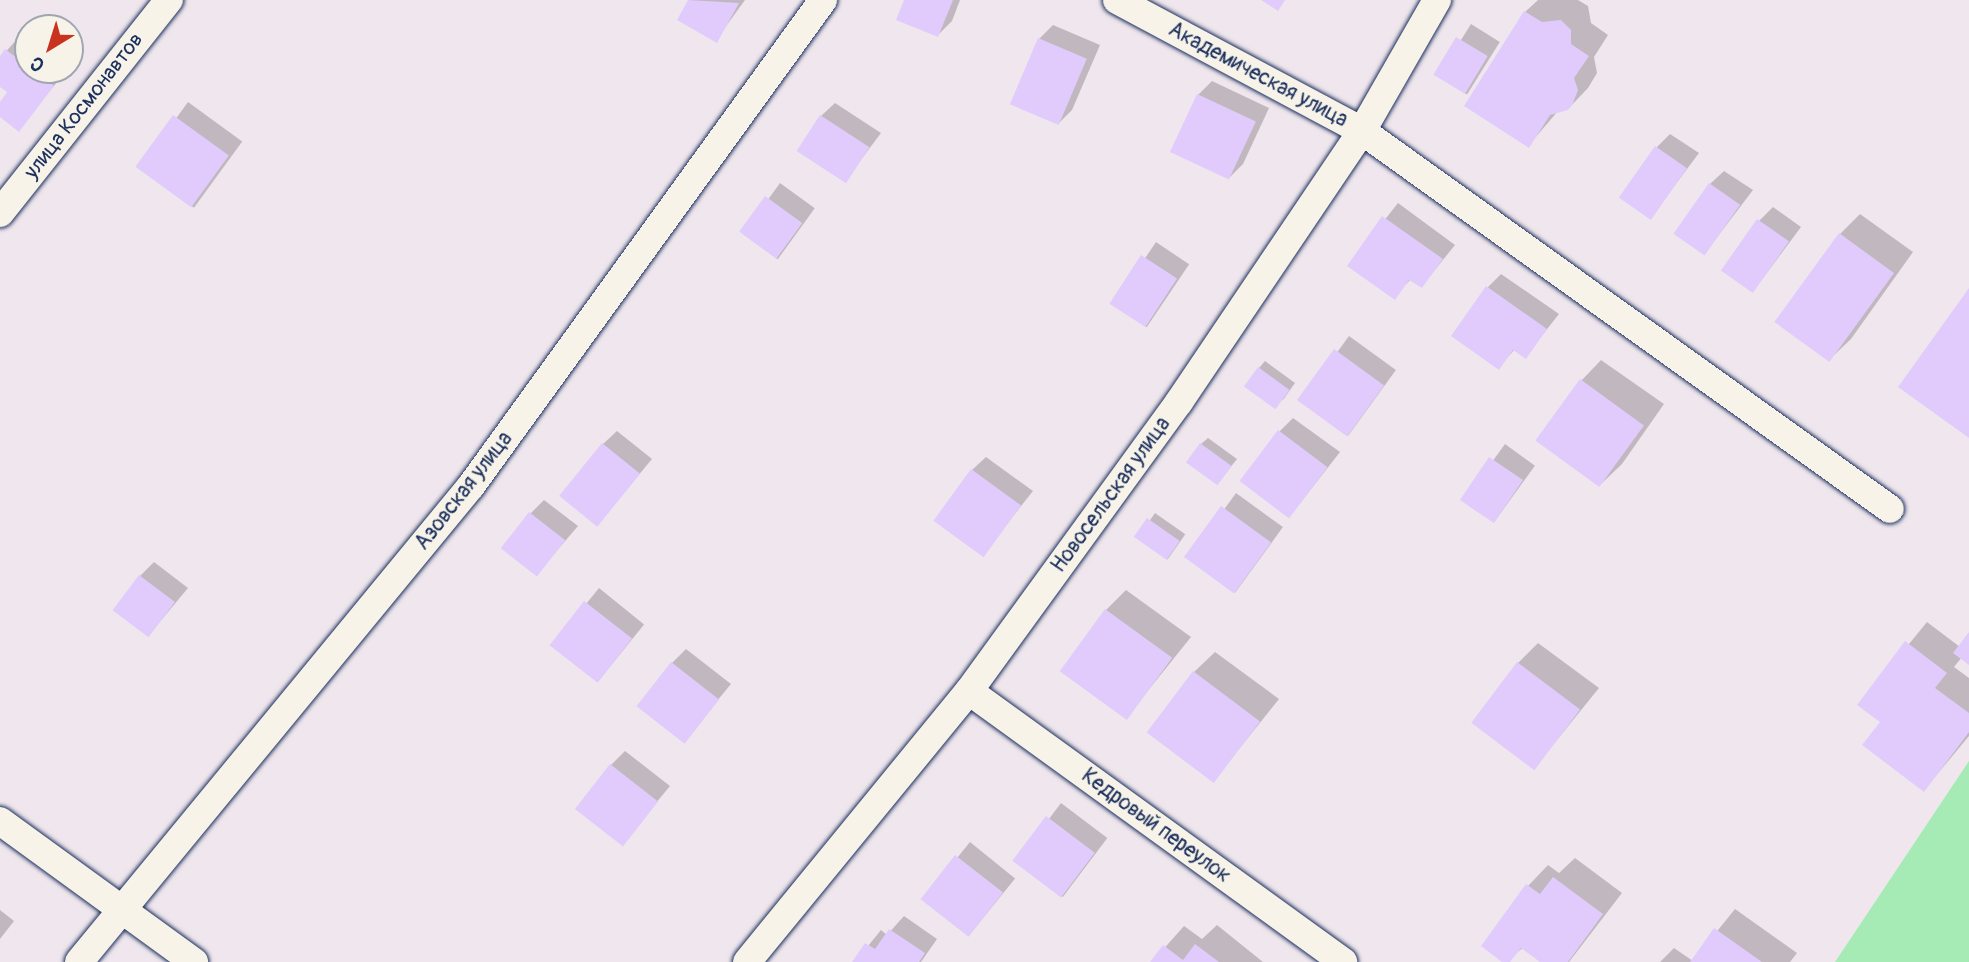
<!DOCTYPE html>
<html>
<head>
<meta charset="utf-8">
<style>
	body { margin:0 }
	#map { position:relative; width:1969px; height:962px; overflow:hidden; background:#f0e7ee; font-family:Pangolin,sans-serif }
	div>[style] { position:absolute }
	.green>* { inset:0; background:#a6ebb6 }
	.shadow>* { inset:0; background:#0003; transform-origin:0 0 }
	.building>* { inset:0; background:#e0cbfc; transform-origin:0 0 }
	.roads { filter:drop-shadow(0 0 2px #1b2f5e) drop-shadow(0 0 2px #1b2f5e) }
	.street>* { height:28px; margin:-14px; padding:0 14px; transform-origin:14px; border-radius:14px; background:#f7f3e8 }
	span { translate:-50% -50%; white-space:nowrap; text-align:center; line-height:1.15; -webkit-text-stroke:5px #f7f3e8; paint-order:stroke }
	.street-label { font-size:21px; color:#1b2f5e }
	.north { position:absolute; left:14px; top:14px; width:70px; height:70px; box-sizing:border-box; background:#f7f3e8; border:2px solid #9fa5b1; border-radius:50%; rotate:218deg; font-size:19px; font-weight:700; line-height:28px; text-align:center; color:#1b2f5e }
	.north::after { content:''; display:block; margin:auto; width:24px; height:32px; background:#c8321e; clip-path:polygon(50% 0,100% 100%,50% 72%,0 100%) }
</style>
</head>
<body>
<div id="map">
	<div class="green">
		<div style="clip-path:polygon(1969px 761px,1969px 962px,1835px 962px)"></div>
	</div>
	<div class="shadow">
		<div style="clip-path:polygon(690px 0,745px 0,716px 40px,680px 19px)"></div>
		<div style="clip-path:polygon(906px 0,960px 0,952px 21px,938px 35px)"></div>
		<div style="clip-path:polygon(1538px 0,1578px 0,1588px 6px,1591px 23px,1608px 35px,1594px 57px,1597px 73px,1588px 88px,1568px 109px,1558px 111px,1529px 145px,1525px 12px)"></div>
		<div style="left:1471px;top:24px;width:34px;height:62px;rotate:32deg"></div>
		<div style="clip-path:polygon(1053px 25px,1100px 45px,1072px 110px,1058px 124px,1039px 39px)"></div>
		<div style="clip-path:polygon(20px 36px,28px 42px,28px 70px,66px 71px,19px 129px,0 115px,0 105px,10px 92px,0 84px,0 58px)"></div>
		<div style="clip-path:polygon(1212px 81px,1269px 108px,1243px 164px,1229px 178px,1198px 95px)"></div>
		<div style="left:188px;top:102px;width:67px;height:82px;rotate:36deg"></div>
		<div style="clip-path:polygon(835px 103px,881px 133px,845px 181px,821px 116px)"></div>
		<div style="clip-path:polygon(1670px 134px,1699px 153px,1651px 217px,1657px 147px)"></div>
		<div style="clip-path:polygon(1724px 171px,1753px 190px,1705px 253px,1710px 184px)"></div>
		<div style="left:780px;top:183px;width:43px;height:63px;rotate:36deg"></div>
		<div style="clip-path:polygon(1398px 203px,1455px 245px,1422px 286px,1411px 279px,1394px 297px,1349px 265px)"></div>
		<div style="clip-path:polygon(1773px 207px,1801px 227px,1754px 290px,1759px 221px)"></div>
		<div style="clip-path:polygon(1860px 214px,1913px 252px,1851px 339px,1830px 359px,1840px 234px)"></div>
		<div style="left:1156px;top:242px;width:40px;height:76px;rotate:34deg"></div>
		<div style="clip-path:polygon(1501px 274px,1559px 314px,1525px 357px,1515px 349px,1498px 368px,1488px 287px)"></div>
		<div style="left:1349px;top:336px;width:58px;height:81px;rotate:36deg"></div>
		<div style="clip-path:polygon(1601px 360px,1664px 404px,1622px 464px,1601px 484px,1581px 381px)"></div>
		<div style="clip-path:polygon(1265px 361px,1295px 383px,1283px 400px,1259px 368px)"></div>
		<div style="clip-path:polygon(1293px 418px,1340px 452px,1290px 516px,1279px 432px)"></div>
		<div style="clip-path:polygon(617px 431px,652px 459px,597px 525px,603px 444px)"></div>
		<div style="clip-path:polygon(1208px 438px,1237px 459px,1218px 483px,1201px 444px)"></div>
		<div style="left:1505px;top:444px;width:37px;height:70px;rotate:36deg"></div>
		<div style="clip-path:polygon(986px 457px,1033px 491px,983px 554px,972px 470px)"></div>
		<div style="left:1236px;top:493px;width:58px;height:81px;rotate:36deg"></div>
		<div style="clip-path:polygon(544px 500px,578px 526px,537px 574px,530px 514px)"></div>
		<div style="left:1155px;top:513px;width:37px;height:31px;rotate:35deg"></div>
		<div style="clip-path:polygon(154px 562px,188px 588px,148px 636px,140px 576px)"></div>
		<div style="left:599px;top:588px;width:58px;height:74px;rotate:39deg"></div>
		<div style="clip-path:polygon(1126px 590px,1191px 637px,1126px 718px,1106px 610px)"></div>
		<div style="clip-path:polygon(1927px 622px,1960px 647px,1969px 635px,1969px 662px,1962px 657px,1954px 667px,1969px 678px,1969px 736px,1924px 790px,1882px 722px,1859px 705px)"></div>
		<div style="clip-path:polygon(1538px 643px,1599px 688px,1535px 767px,1518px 663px)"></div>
		<div style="clip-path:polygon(686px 649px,731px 684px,684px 741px,672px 663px)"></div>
		<div style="clip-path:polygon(1215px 652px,1279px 699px,1214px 780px,1194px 672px)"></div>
		<div style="clip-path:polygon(625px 751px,670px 786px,623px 843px,611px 765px)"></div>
		<div style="left:1061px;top:803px;width:58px;height:74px;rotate:37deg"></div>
		<div style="left:970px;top:842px;width:58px;height:74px;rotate:39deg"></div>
		<div style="clip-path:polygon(1575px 858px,1622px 893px,1569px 962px,1543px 962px,1524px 947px,1505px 962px,1528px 886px,1548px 865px,1559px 873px)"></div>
		<div style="clip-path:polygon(1735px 909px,1797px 953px,1790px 962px,1660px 962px,1674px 948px,1693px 961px)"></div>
		<div style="clip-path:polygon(0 910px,14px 921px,0 939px)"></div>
		<div style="clip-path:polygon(904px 916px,937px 939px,921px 962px,855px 962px,881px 930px,887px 935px)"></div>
		<div style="clip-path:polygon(1217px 925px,1263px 962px,1152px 962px,1184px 926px,1202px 939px)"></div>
	</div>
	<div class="building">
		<div style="clip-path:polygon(688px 0,739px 3px,717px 43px,677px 20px)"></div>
		<div style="clip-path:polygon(904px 0,953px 0,938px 37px,896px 20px)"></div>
		<div style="clip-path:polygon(1261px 0,1285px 0,1278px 11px)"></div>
		<div style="clip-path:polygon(1524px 11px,1542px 22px,1561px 20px,1571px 30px,1571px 44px,1589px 56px,1574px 78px,1578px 90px,1573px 103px,1568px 110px,1550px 115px,1529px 148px,1464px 106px)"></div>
		<div style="left:1456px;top:37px;width:37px;height:44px;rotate:31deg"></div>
		<div style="left:1038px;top:38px;width:53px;height:72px;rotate:23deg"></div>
		<div style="clip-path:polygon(5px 49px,54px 86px,19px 132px,0 117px,0 102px,7px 92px,0 87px,0 56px)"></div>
		<div style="left:1197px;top:94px;width:65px;height:64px;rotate:25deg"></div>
		<div style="left:173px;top:115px;width:69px;height:64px;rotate:36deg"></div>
		<div style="left:820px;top:115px;width:59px;height:43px;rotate:33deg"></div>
		<div style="left:1655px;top:146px;width:39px;height:63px;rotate:35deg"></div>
		<div style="left:1709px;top:183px;width:38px;height:62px;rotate:35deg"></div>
		<div style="left:765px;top:196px;width:46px;height:44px;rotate:36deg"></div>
		<div style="clip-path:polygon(1382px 216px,1443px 259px,1422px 288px,1409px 280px,1395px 300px,1347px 266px)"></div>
		<div style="left:1757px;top:219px;width:39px;height:63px;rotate:35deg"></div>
		<div style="left:1839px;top:233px;width:68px;height:110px;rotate:36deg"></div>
		<div style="left:1141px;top:255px;width:43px;height:58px;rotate:33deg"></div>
		<div style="clip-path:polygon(1486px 286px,1547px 329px,1526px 359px,1513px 350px,1499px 370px,1451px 336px)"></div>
		<div style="clip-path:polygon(1969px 288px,1969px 438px,1898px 387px)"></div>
		<div style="left:1334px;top:349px;width:62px;height:63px;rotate:36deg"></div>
		<div style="left:1258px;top:367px;width:39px;height:24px;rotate:36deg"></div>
		<div style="left:1580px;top:379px;width:79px;height:76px;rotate:36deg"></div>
		<div style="left:1278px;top:430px;width:62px;height:64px;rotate:37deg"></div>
		<div style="left:602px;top:443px;width:49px;height:68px;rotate:39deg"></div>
		<div style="left:1200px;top:443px;width:39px;height:24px;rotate:36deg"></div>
		<div style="left:1489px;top:457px;width:41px;height:52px;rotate:34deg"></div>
		<div style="left:971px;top:469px;width:62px;height:64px;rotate:36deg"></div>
		<div style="left:1221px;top:506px;width:62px;height:63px;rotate:36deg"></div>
		<div style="left:529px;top:512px;width:46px;height:46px;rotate:38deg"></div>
		<div style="left:1147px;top:518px;width:40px;height:23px;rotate:35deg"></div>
		<div style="left:139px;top:575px;width:45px;height:44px;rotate:37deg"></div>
		<div style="left:584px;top:601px;width:61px;height:56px;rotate:38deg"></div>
		<div style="left:1105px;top:609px;width:83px;height:77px;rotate:36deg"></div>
		<div style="clip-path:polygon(1969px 632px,1969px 665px,1953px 653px)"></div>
		<div style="clip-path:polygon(1905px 641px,1947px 673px,1935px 688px,1969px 713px,1969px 732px,1924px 792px,1862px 745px,1880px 722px,1857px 705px)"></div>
		<div style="left:671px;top:662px;width:61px;height:56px;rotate:38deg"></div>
		<div style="left:1517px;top:662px;width:79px;height:76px;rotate:37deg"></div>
		<div style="left:1193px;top:671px;width:84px;height:77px;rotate:37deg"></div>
		<div style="left:610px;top:764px;width:61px;height:57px;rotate:38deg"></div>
		<div style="left:1046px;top:816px;width:61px;height:56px;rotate:37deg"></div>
		<div style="left:955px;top:855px;width:61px;height:56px;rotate:38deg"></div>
		<div style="clip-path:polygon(1553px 877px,1603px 914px,1568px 962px,1540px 962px,1521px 948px,1510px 962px,1502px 962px,1481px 946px,1526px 884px,1540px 894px)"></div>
		<div style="clip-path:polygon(1714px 928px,1762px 962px,1690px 962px)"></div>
		<div style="clip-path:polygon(889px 929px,925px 953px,919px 962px,852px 962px,865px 943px,875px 949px)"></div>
		<div style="clip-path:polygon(1195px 944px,1219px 962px,1150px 962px,1163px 945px,1183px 960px)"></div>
	</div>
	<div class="roads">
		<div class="street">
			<div style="left:1117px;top:0;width:278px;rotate:28.1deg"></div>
			<div style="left:1362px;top:131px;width:649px;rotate:35.6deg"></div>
			<div style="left:0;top:213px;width:272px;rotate:-51.6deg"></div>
			<div style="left:969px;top:691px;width:462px;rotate:35.9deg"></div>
			<div style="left:0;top:821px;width:240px;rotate:36deg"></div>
			<div style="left:79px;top:962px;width:617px;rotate:-50.53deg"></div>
			<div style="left:471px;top:486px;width:600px;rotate:-54.08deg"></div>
			<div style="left:747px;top:962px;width:350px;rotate:-50.7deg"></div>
			<div style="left:969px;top:691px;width:357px;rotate:-54deg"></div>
			<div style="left:1179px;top:402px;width:327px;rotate:-56deg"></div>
			<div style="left:1362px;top:131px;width:151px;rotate:-60.2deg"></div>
		</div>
	</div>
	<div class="street-label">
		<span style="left:1258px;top:75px;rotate:28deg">Академическая улица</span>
		<span style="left:84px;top:106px;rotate:-52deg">улица Космонавтов</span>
		<span style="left:464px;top:491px;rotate:-52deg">Азовская улица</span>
		<span style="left:1111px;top:495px;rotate:-54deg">Новосельская улица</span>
		<span style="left:1156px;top:826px;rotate:36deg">Кедровый переулок</span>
	</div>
	<div class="north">С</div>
</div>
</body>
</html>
